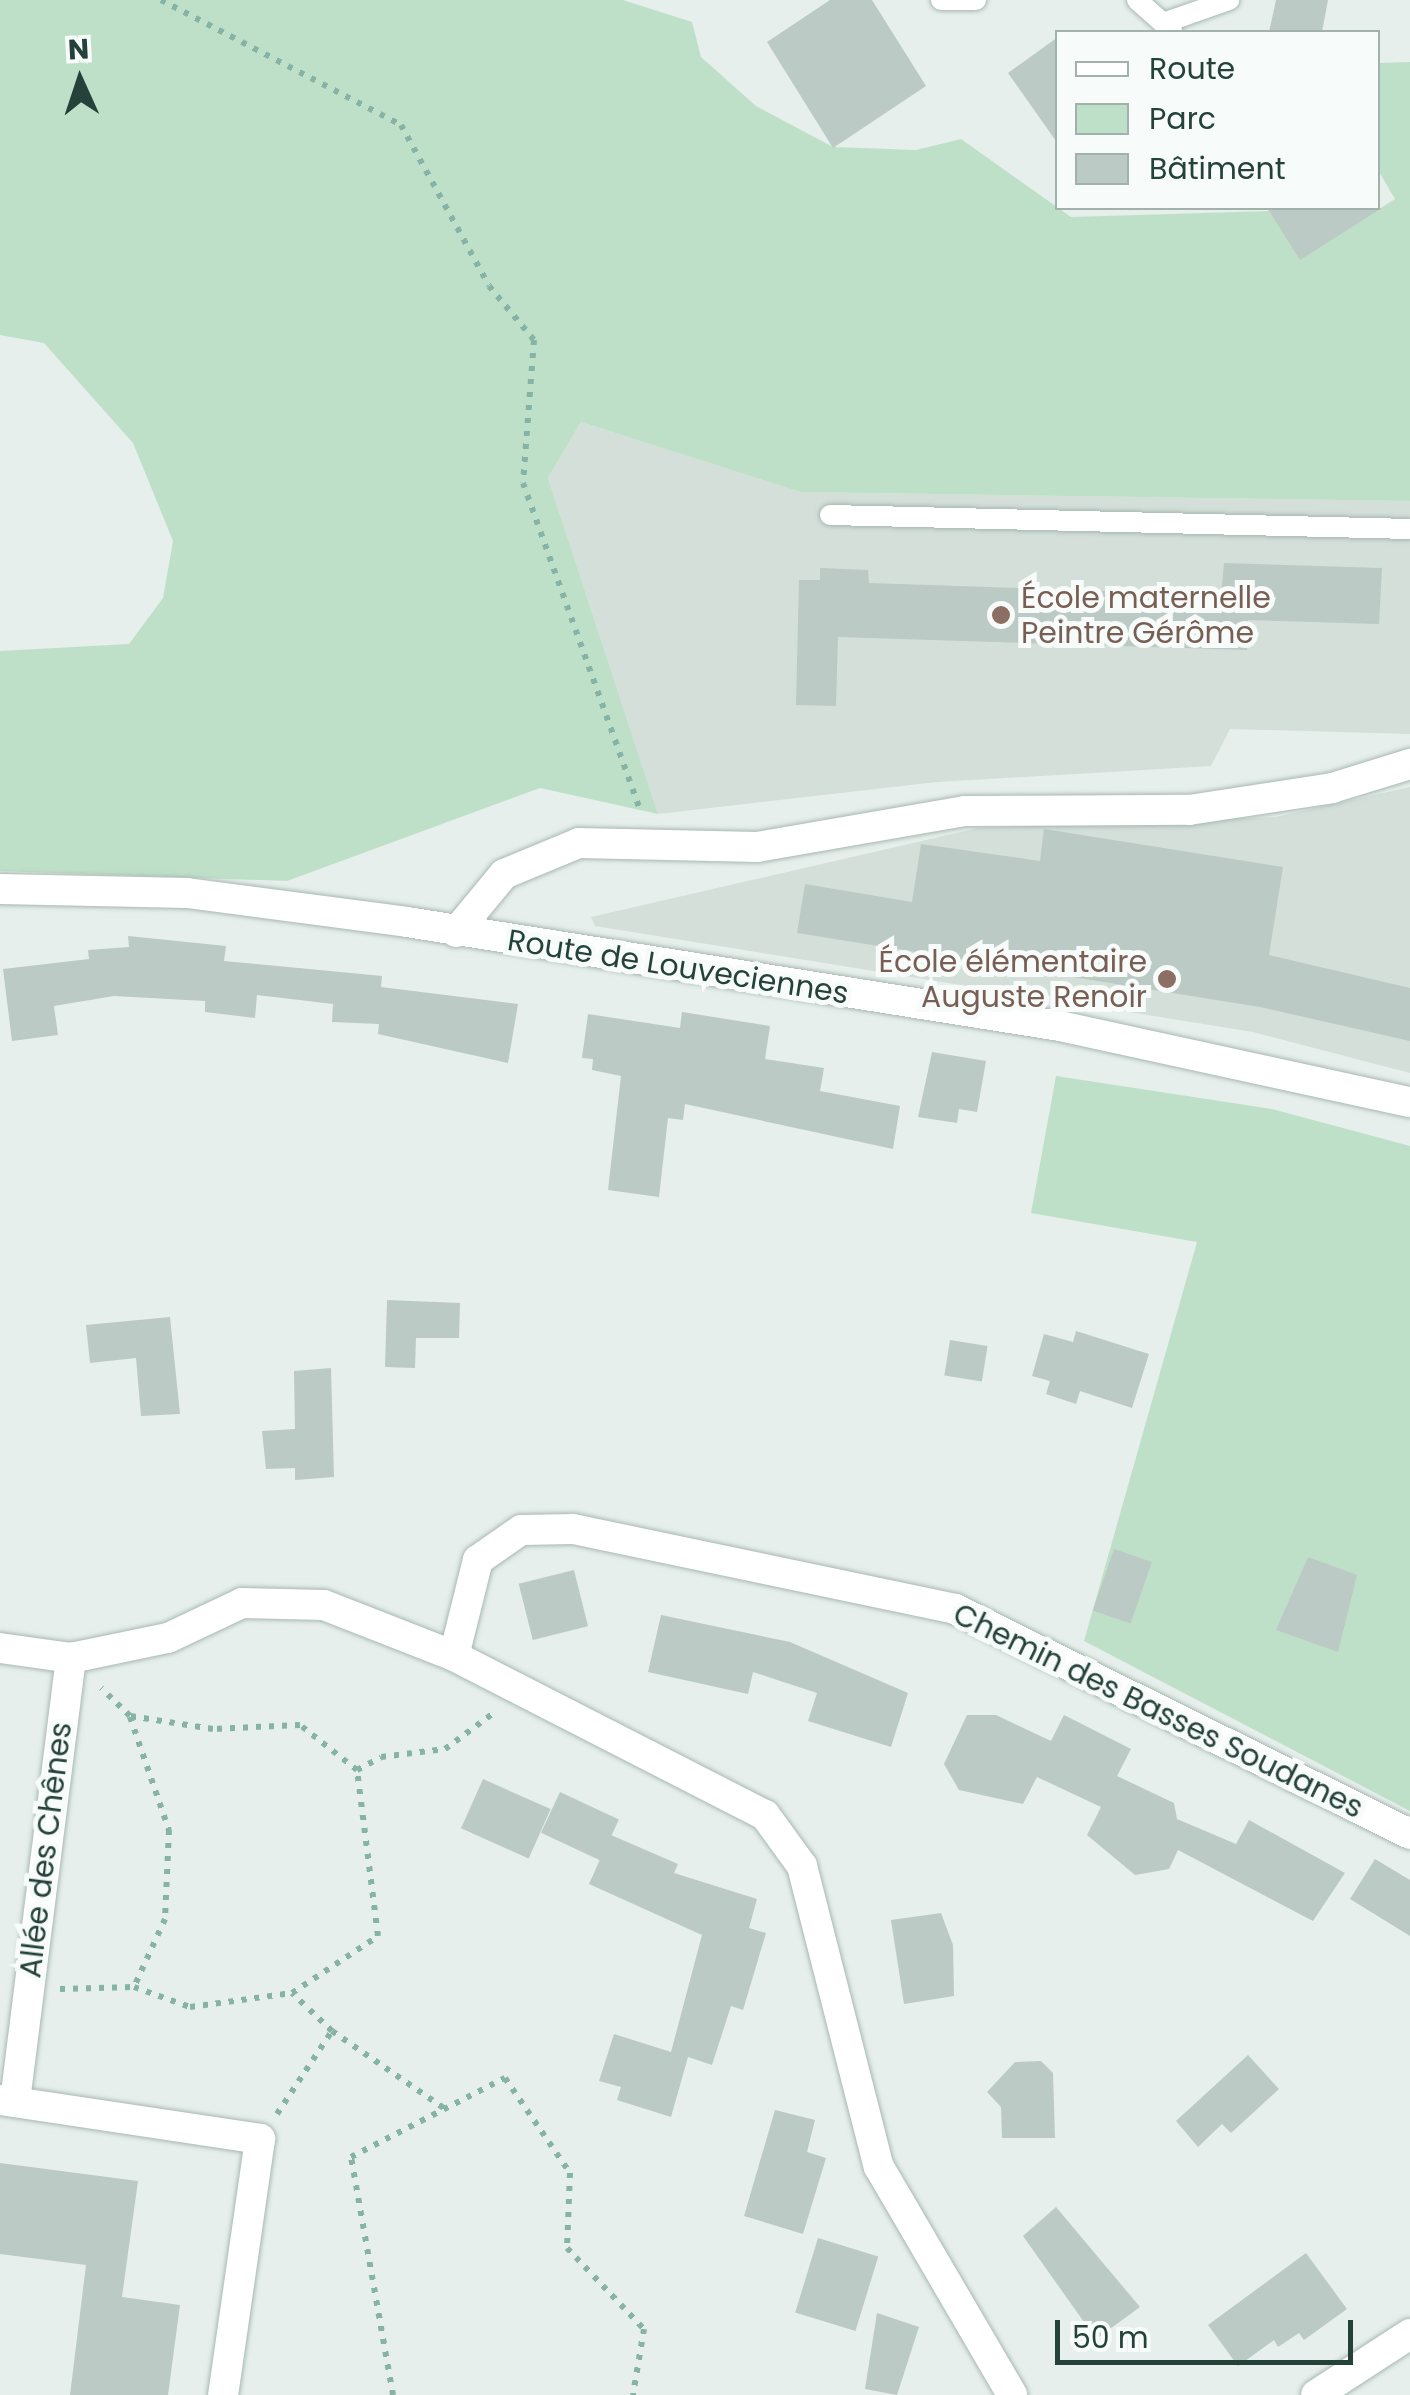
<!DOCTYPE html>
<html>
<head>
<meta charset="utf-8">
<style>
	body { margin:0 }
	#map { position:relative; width:1410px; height:2395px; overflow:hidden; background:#e6efeb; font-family:Poppins,sans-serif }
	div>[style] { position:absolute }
	.built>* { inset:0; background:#d4dfda }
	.green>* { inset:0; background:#bfe0c8 }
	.building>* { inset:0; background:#bbcac4; transform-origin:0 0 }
	.path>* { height:6px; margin-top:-3px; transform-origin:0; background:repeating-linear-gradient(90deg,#86b3a5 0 5px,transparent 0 13px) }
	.roads { filter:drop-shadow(0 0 2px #a8b8b2) drop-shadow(0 0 2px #a8b8b2) }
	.lane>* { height:20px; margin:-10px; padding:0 10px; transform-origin:10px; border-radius:10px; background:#fff }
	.street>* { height:30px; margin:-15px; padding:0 15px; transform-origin:15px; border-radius:15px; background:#fff }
	.secondary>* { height:30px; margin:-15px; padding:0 15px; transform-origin:15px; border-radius:15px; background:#fff }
	.dots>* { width:28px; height:28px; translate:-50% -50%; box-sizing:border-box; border:5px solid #f7fbf9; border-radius:50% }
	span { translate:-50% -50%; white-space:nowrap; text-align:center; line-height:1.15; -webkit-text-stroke:10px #f7fbf9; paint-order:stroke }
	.education-label { font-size:30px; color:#785e54 }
	.left { translate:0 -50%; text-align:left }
	.right { translate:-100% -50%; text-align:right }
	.street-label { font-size:30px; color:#24423a }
	.legend { position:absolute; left:1055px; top:30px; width:325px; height:180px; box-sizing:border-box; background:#f7fbf9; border:2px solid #a3b1ad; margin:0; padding:12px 18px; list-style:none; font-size:30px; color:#24423a }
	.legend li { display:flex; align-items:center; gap:20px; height:50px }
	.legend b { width:50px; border:2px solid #a3b1ad }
	.north { position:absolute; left:30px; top:30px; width:100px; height:100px; -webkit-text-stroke:8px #f7fbf9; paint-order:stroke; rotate:357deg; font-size:28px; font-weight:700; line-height:40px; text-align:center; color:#24423a }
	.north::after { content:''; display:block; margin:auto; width:35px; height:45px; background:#24423a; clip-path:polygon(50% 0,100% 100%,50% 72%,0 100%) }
	.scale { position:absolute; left:1055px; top:2320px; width:298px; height:45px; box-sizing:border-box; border:5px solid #24423a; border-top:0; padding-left:12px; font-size:30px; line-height:35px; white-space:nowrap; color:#24423a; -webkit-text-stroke:8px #f7fbf9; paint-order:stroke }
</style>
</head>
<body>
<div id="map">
	<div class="built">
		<div style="clip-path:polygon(581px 422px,800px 492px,1410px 501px,1410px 734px,1230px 729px,1211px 766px,937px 782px,658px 814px,548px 478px)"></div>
		<div style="clip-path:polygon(1410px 787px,1410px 1073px,1253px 1032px,595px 926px,591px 917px,978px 828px,1276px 817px)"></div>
	</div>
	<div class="green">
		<div style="clip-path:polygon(0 0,623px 0,692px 22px,701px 57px,756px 106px,833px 147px,916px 150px,961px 139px,1071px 217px,1269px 211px,1300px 259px,1395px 199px,1378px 170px,1378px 63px,1410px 62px,1410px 501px,800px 492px,581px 422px,548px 478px,658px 814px,540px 788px,287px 881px,0 871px,0 651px,129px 644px,163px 598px,173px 541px,133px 443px,44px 343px,0 335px)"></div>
		<div style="clip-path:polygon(1056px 1076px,1272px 1109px,1410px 1146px,1410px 1811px,1084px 1641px,1197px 1242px,1031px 1213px)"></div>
	</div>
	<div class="building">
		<div style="clip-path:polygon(830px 0,872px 0,926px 86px,833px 148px,767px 42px)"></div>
		<div style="clip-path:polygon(1276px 0,1328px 0,1322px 32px,1269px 32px)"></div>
		<div style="clip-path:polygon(1058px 37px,1058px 144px,1008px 73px)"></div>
		<div style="clip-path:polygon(1267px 208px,1382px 208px,1300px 260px)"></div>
		<div style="clip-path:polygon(1224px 563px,1382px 568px,1379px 624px,1248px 620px,1247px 650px,838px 637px,836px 706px,796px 705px,799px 580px,820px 580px,820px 568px,868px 570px,869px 583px,1221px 595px)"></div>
		<div style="clip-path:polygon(1044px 829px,1283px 867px,1269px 955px,1410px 988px,1410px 1041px,1260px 1007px,797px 933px,805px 884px,912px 902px,921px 844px,1040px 861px)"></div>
		<div style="clip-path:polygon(128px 936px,226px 946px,224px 961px,382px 976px,381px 987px,518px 1004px,508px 1063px,378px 1034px,379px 1024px,332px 1022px,333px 1004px,257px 995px,255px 1018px,205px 1012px,205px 1001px,114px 996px,54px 1006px,58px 1035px,12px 1041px,3px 969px,89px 959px,88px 950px,129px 947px)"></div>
		<div style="clip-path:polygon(682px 1012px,770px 1026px,765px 1059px,824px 1068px,820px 1091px,900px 1106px,893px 1149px,685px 1104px,683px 1120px,668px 1118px,659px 1197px,608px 1190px,621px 1076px,592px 1070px,593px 1059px,582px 1058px,588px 1014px,680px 1028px)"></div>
		<div style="clip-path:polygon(932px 1052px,986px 1061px,977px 1112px,959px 1109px,957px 1123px,918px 1117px)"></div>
		<div style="clip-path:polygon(387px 1300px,460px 1303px,459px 1338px,416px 1338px,415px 1368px,385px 1367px)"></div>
		<div style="clip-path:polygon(170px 1317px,180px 1414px,141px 1416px,136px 1358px,90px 1363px,86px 1325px)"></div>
		<div style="clip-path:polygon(1076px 1331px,1149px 1354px,1132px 1408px,1080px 1391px,1076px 1404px,1046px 1394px,1050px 1381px,1032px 1376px,1044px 1334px,1073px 1342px)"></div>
		<div style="left:950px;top:1340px;width:38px;height:36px;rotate:9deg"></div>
		<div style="clip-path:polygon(331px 1368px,334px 1477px,295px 1480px,295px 1468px,266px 1469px,262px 1431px,295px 1429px,294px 1371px)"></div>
		<div style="left:1114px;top:1549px;width:40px;height:65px;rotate:19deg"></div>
		<div style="clip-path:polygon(1308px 1557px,1357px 1575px,1338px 1652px,1276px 1630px)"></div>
		<div style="left:574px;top:1570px;width:58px;height:57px;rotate:76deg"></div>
		<div style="clip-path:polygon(661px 1615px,790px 1642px,908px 1693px,891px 1747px,808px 1721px,817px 1693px,753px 1672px,748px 1694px,648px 1672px)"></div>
		<div style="clip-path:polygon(967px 1715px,996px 1715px,1051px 1741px,1064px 1715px,1131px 1749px,1117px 1776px,1174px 1803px,1177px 1819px,1236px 1844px,1249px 1820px,1345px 1873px,1313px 1921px,1178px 1850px,1169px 1869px,1135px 1875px,1087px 1835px,1101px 1807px,1037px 1777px,1023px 1804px,959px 1790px,944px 1764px)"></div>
		<div style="left:483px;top:1779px;width:74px;height:54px;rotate:24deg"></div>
		<div style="left:560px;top:1792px;width:65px;height:45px;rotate:25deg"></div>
		<div style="clip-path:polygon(611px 1835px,678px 1864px,674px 1873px,757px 1899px,749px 1928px,766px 1933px,743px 2010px,731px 2006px,712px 2065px,688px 2057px,671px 2117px,617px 2100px,621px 2087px,599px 2081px,614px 2034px,671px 2052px,702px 1935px,589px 1884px)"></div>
		<div style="clip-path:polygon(1375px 1859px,1410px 1880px,1410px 1936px,1350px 1899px)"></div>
		<div style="clip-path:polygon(941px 1913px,953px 1945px,954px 1996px,904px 2004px,891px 1920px)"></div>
		<div style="clip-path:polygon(1248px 2055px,1279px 2089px,1231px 2133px,1222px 2124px,1198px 2147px,1176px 2121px)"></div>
		<div style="clip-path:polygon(1041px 2061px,1053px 2073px,1055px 2138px,1002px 2138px,1001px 2107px,987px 2092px,1015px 2062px)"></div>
		<div style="clip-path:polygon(775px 2110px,815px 2120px,807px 2152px,826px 2158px,803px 2234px,744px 2216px)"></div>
		<div style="clip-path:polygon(0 2163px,138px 2181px,122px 2297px,180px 2305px,168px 2395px,70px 2395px,86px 2265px,0 2254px)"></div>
		<div style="clip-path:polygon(1056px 2207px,1140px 2307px,1096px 2339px,1023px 2236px)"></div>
		<div style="left:818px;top:2238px;width:63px;height:78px;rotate:17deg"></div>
		<div style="clip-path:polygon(1306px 2253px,1347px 2309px,1304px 2340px,1299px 2333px,1278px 2347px,1274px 2340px,1238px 2366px,1208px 2325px)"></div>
		<div style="clip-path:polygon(877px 2313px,919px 2327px,897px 2395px,865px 2389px)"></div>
	</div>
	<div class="path">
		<div style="left:161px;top:0;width:271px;rotate:27.5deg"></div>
		<div style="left:401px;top:125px;width:183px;rotate:61.3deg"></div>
		<div style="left:489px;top:286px;width:70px;rotate:50.2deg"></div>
		<div style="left:534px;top:340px;width:143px;rotate:94.4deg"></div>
		<div style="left:523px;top:483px;width:350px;rotate:70.3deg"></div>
		<div style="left:130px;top:1717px;width:120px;rotate:71deg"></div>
		<div style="left:169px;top:1830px;width:89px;rotate:92.6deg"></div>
		<div style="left:165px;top:1919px;width:75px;rotate:114.5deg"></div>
		<div style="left:357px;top:1770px;width:27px;rotate:-28deg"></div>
		<div style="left:381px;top:1757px;width:64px;rotate:-7.1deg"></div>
		<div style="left:445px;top:1749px;width:62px;rotate:-36.5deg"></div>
		<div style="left:60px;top:1989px;width:74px;rotate:-1.5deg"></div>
		<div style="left:134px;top:1987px;width:59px;rotate:19.7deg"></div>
		<div style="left:190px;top:2007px;width:103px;rotate:-7.8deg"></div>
		<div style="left:292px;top:1993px;width:103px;rotate:-33.5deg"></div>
		<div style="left:378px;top:1936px;width:167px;rotate:-97.2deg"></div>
		<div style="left:357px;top:1770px;width:73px;rotate:-141.7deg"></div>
		<div style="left:300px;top:1725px;width:87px;rotate:177.4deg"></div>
		<div style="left:213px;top:1729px;width:84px;rotate:-171.1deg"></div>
		<div style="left:130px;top:1716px;width:40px;rotate:-136deg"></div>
		<div style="left:332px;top:2031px;width:137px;rotate:34.6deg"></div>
		<div style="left:277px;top:2114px;width:100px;rotate:-56.5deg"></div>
		<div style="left:332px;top:2031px;width:55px;rotate:-136.5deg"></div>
		<div style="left:393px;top:2395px;width:242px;rotate:-100deg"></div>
		<div style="left:351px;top:2157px;width:173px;rotate:-27.2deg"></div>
		<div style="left:505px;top:2078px;width:115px;rotate:55.6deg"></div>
		<div style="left:570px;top:2173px;width:75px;rotate:92.3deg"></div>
		<div style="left:567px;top:2248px;width:112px;rotate:46.5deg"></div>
		<div style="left:644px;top:2329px;width:67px;rotate:99.5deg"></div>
	</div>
	<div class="roads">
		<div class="lane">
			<div style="left:941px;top:0;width:35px"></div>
			<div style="left:1137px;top:0;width:47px;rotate:41.5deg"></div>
			<div style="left:1169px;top:21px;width:64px;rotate:-19.3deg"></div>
			<div style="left:830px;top:515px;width:580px;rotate:1.38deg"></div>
		</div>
		<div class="street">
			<div style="left:456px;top:932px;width:75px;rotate:-50.4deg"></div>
			<div style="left:504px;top:874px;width:81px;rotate:-22.5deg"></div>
			<div style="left:579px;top:843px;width:178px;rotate:1.3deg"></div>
			<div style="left:757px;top:847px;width:211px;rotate:-9.8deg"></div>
			<div style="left:965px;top:811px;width:224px;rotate:-0.3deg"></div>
			<div style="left:1189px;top:810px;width:145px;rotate:-8.7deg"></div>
			<div style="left:1332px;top:788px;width:82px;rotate:-17.1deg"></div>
			<div style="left:0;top:1648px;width:72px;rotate:8deg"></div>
			<div style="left:71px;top:1658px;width:99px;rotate:-11.7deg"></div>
			<div style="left:168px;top:1638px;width:82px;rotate:-25.3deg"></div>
			<div style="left:242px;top:1603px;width:82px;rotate:1.4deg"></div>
			<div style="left:324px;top:1605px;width:140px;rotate:21.4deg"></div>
			<div style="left:454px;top:1656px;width:349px;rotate:27.1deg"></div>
			<div style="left:765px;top:1815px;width:63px;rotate:54deg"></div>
			<div style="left:802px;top:1866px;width:311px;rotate:75.7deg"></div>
			<div style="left:879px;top:2167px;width:264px;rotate:59.7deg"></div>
			<div style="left:454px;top:1656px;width:99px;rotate:-76deg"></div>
			<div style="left:478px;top:1560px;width:52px;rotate:-34.9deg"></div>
			<div style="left:521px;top:1530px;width:52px;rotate:-1.1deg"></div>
			<div style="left:573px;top:1529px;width:390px;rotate:11.8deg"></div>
			<div style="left:955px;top:1609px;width:508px;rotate:26.31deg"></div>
			<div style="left:0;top:2100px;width:263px;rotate:8.5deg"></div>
			<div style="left:260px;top:2139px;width:259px;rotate:98.2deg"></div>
			<div style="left:15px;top:2101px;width:447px;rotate:-82.8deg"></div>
			<div style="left:1316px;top:2395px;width:112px;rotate:-33deg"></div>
		</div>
		<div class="secondary">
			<div style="left:0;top:889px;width:187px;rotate:1.2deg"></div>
			<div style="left:187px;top:893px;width:222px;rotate:7.5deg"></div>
			<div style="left:407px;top:922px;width:661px;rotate:9.05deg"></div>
			<div style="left:1060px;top:1026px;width:358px;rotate:12.3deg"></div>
		</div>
	</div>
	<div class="dots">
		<div style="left:1001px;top:615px;background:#8d6e63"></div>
		<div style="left:1167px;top:979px;background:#8d6e63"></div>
	</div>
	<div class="education-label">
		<span class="left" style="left:1021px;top:615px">École maternelle<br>Peintre Gérôme</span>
		<span class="right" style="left:1147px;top:979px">École élémentaire<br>Auguste Renoir</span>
	</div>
	<div class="street-label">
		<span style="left:678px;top:967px;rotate:9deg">Route de Louveciennes</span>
		<span style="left:1158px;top:1711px;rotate:26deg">Chemin des Basses Soudanes</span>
		<span style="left:46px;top:1850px;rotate:-83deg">Allée des Chênes</span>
	</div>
	<ul class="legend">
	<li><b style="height:12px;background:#fff"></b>Route</li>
	<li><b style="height:28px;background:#bfe0c8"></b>Parc</li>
	<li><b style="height:28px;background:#bbcac4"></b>Bâtiment</li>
	</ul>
	<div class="north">N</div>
	<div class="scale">50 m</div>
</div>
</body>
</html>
